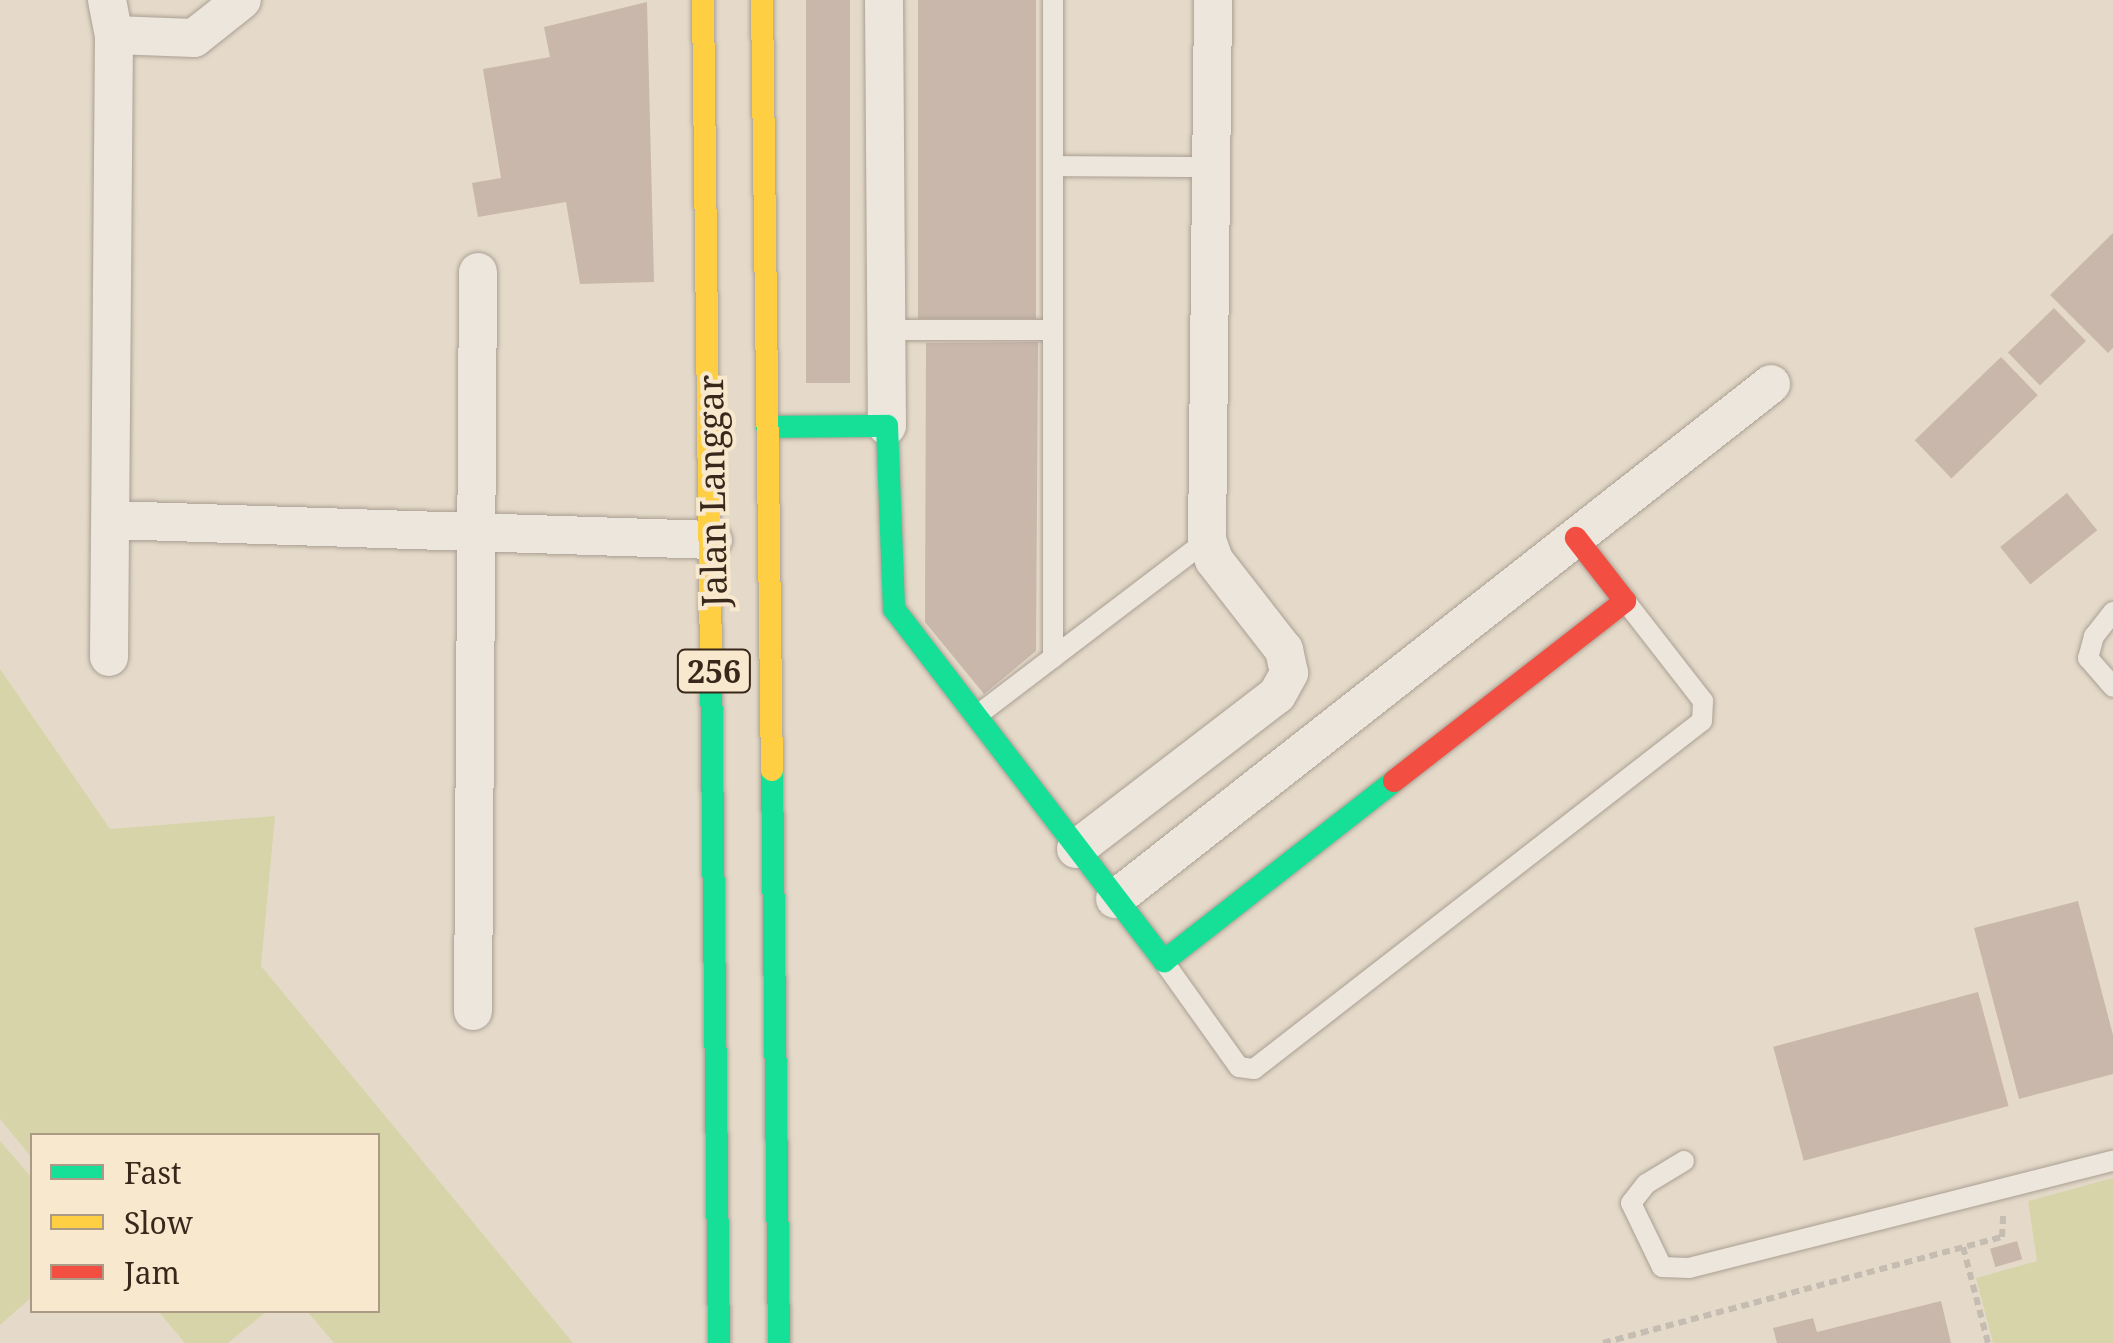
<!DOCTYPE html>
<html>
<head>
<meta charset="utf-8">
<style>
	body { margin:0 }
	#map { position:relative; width:2113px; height:1343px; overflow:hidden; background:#e5dac9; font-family:"Noto Serif",serif }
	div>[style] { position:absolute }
	.green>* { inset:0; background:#d7d4aa }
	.building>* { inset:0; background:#c8b7aa; transform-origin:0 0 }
	.path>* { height:6px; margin-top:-3px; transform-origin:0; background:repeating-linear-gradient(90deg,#c5bcb2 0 8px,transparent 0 13px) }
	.roads { filter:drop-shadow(0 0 2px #aa9f93) drop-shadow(0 0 2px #aa9f93) }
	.lane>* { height:20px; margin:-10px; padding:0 10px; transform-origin:10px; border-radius:10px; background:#ece6dc }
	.street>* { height:38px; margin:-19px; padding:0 19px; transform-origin:19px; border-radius:19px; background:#ece6dc }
	.fast>* { height:22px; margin:-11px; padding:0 11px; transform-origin:11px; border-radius:11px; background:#16e098 }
	.slow>* { height:22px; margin:-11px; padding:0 11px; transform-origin:11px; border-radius:11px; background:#ffcf43 }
	.jam>* { height:22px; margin:-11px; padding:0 11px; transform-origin:11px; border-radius:11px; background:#f24e42 }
	span { translate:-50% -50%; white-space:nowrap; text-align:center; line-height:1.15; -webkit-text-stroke:8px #f8e8cd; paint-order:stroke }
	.shield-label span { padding:2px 8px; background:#f8e8cd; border:2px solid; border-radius:8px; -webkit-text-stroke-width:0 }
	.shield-label { font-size:32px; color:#38271b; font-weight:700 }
	.street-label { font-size:35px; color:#38271b }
	.legend { position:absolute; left:30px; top:1133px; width:350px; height:180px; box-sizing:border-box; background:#f8e8cd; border:2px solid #ab9b86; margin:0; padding:12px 18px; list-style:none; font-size:30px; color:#38271b }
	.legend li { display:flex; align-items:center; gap:20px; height:50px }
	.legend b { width:50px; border:2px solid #ab9b86 }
</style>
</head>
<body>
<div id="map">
	<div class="green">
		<div style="clip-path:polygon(0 669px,110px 829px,275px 816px,261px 966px,573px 1343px,334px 1343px,307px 1311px,378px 1310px,378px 1136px,32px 1136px,32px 1158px,0 1119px)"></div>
		<div style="clip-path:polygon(0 1141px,32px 1178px,32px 1297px,0 1325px)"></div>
		<div style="clip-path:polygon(2113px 1178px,2113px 1343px,1993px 1343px,1976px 1278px,2037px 1261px,2028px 1201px)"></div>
		<div style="clip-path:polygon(158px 1311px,267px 1311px,228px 1343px,185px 1343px)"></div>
	</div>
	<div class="building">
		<div style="left:806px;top:0;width:44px;height:383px"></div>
		<div style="left:918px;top:0;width:118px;height:319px"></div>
		<div style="clip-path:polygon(647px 2px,654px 282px,580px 284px,566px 202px,478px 217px,472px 183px,501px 178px,483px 69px,550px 57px,544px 27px)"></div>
		<div style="clip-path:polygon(2113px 233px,2113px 348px,2108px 353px,2050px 295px)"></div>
		<div style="left:2054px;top:308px;width:46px;height:64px;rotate:46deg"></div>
		<div style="clip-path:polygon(1038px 342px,1036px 651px,984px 694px,925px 622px,926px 343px)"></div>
		<div style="left:2001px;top:357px;width:53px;height:120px;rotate:46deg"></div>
		<div style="left:2067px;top:493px;width:48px;height:86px;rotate:51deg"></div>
		<div style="clip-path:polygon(2078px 901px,2113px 1035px,2113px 1074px,2019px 1099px,1974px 928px)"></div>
		<div style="left:1978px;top:992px;width:118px;height:212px;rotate:75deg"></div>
		<div style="left:2017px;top:1241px;width:19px;height:28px;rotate:74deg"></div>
		<div style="clip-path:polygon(1941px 1301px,1951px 1343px,1777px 1343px,1773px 1328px,1813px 1318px,1817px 1332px)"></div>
	</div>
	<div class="path">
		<div style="left:1963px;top:1247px;width:99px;rotate:75.4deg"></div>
		<div style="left:1603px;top:1343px;width:413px;rotate:-14.9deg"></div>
		<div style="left:2002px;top:1237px;width:21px;rotate:-87deg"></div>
	</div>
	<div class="roads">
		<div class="lane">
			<div style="left:1053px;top:0;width:658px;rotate:90deg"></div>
			<div style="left:1053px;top:166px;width:158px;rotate:0.4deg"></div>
			<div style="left:886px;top:330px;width:167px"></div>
			<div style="left:2113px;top:612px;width:31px;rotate:128deg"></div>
			<div style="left:2094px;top:636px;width:23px;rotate:105deg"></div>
			<div style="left:2088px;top:658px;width:38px;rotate:49deg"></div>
			<div style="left:979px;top:714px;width:287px;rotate:-37.3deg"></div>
			<div style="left:1164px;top:962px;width:129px;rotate:54.5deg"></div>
			<div style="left:1239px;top:1067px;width:15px;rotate:8deg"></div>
			<div style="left:1254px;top:1069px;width:567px;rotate:-37.84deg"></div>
			<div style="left:1702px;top:721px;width:20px;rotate:-87deg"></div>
			<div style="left:1703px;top:701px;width:125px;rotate:-127.9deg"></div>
			<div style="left:1684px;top:1161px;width:44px;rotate:148.8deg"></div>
			<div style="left:1646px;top:1184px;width:24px;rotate:128deg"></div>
			<div style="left:1631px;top:1203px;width:71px;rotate:64.2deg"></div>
			<div style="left:1662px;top:1267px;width:27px;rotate:2deg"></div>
			<div style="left:1689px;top:1268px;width:437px;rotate:-14.2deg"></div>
		</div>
		<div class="street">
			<div style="left:107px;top:0;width:36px;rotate:79deg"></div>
			<div style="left:114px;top:35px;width:622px;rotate:90.46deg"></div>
			<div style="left:884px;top:0;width:426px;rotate:89.6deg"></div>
			<div style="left:114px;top:35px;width:80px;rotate:2.1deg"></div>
			<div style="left:194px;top:38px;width:61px;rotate:-38.4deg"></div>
			<div style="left:112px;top:520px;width:601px;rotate:1.91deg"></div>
			<div style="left:1076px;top:849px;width:253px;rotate:-37.5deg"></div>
			<div style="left:1277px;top:695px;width:25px;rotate:-61deg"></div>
			<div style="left:1289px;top:673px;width:24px;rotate:-102deg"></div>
			<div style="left:1284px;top:650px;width:114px;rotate:-127.9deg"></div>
			<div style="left:1214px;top:560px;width:21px;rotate:-109deg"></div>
			<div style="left:1207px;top:540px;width:540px;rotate:-89.36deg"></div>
			<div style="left:1115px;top:899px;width:834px;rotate:-38.13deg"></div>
			<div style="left:473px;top:1011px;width:739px;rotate:-89.61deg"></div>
		</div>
		<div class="fast">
			<div style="left:767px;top:427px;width:120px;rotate:-0.5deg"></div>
			<div style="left:887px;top:426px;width:183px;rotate:87.8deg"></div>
			<div style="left:894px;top:609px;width:444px;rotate:52.5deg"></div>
			<div style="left:1164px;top:961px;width:292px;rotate:-38deg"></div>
			<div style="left:711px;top:662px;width:681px;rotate:89.33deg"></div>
			<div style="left:772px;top:770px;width:573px;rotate:89.3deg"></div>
		</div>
		<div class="slow">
			<div style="left:703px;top:0;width:662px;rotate:89.31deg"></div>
			<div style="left:762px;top:0;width:770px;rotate:89.26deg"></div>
		</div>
		<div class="jam">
			<div style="left:1394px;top:781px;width:293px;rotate:-37.9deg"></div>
			<div style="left:1625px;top:601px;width:80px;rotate:-127.9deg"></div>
		</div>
	</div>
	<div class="shield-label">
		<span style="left:714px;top:671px">256</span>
	</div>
	<div class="street-label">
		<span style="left:712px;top:491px;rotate:-91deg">Jalan Langgar</span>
	</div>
	<ul class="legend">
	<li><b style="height:12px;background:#16e098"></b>Fast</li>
	<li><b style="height:12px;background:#ffcf43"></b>Slow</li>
	<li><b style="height:12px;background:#f24e42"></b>Jam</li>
	</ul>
</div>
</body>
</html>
